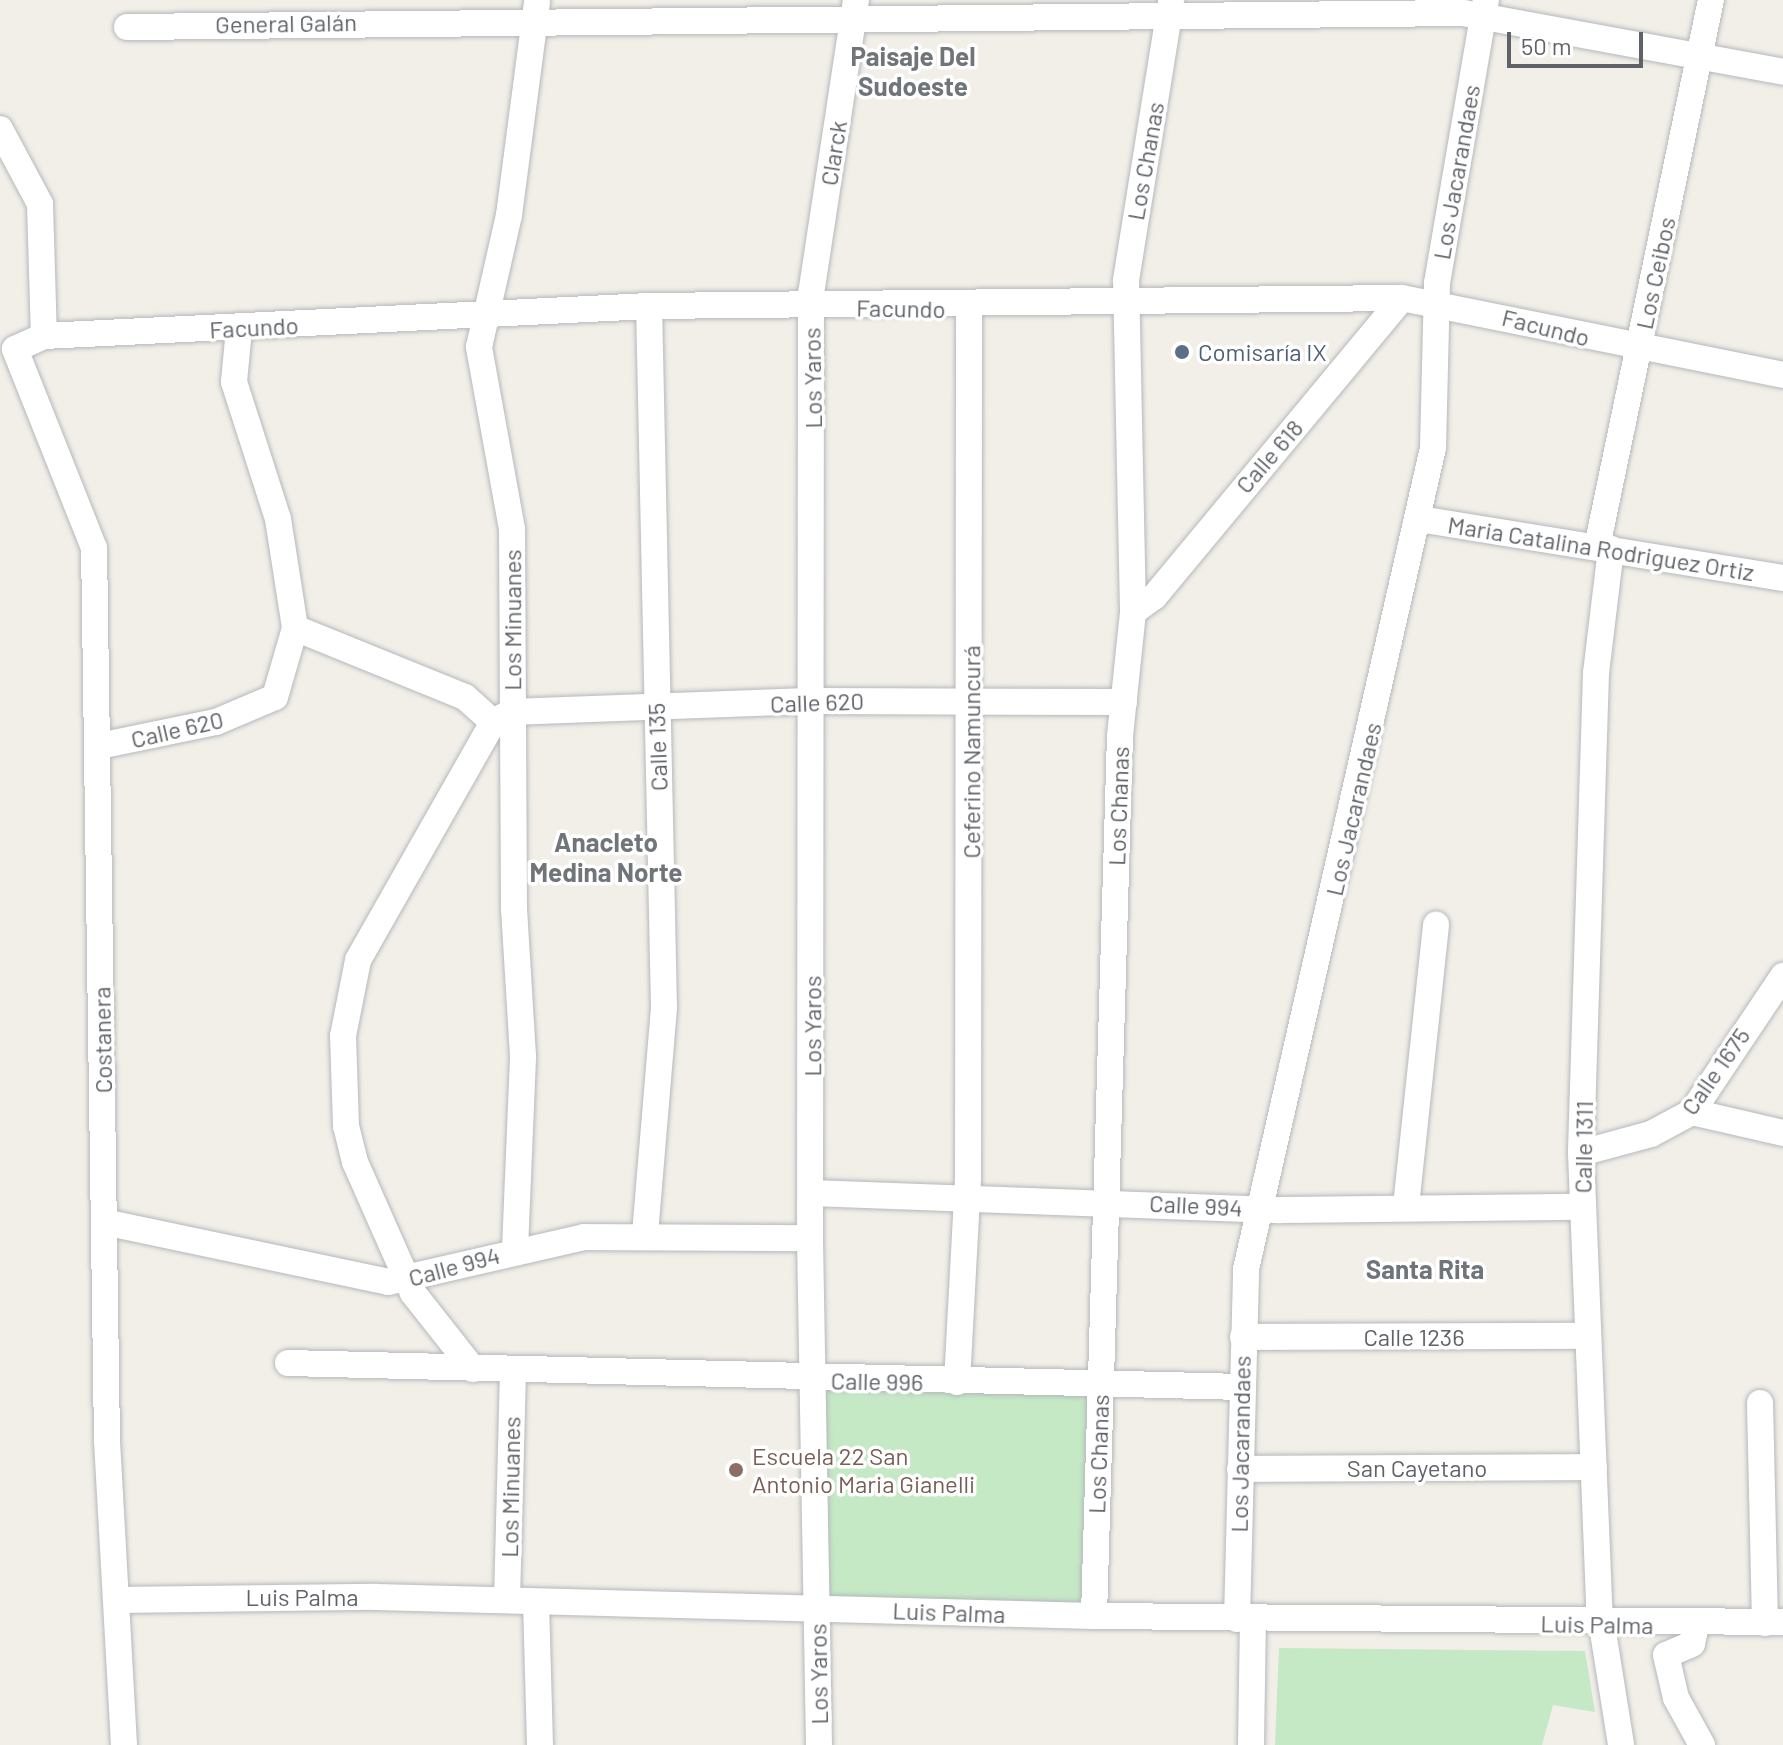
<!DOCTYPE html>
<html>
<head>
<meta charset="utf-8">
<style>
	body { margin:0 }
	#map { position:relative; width:1783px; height:1745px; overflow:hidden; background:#f1efe8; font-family:Barlow,sans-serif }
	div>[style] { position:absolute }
	.green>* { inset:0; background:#c5e8c5; transform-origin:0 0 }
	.roads { filter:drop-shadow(0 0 2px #b5b8bc) drop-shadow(0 0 2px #b5b8bc) }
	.minor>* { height:26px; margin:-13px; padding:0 13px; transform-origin:13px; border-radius:13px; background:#fff }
	.dots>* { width:22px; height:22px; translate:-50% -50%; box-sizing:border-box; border:4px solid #fff; border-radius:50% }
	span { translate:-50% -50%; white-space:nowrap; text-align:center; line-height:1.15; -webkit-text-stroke:7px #fff; paint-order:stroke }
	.street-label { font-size:24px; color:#5f6368 }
	.service-label { font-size:24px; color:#4e5e75 }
	.left { translate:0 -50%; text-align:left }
	.education-label { font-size:24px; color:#785e54 }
	.neighbourhood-label { font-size:26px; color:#70757a; font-weight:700 }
	.scale { position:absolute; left:1507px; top:32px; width:136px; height:36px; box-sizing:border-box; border:4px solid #5f6368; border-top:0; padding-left:10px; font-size:24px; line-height:28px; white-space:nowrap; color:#5f6368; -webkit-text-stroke:6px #fff; paint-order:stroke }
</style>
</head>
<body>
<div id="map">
	<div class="green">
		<div style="left:811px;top:1380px;width:289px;height:229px;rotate:1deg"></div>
		<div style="clip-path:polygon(1279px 1648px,1585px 1651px,1595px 1712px,1553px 1705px,1542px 1745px,1275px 1745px)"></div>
	</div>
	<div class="roads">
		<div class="minor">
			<div style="left:127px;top:27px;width:1336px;rotate:-0.6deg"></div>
			<div style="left:1463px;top:13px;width:325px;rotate:10.4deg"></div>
			<div style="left:0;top:129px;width:85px;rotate:61.9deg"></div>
			<div style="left:40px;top:204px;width:132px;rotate:88.3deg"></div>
			<div style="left:239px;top:329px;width:53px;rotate:95.4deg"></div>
			<div style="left:234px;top:382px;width:144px;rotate:72.2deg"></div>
			<div style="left:278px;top:519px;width:110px;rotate:81.1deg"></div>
			<div style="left:295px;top:628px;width:183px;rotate:22.1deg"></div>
			<div style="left:465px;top:697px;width:38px;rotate:42deg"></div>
			<div style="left:1419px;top:519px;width:369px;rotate:9.2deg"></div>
			<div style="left:1597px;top:547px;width:559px;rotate:-78.23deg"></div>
			<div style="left:1611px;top:549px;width:125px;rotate:96.9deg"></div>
			<div style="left:1596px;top:673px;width:480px;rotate:91.8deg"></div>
			<div style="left:1581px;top:1153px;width:454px;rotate:87.7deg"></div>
			<div style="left:1599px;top:1607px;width:140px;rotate:80.9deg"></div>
			<div style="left:1133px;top:612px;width:26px;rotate:-36deg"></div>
			<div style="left:1154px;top:597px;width:388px;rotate:-50.3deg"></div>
			<div style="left:99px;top:746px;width:119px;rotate:-11.6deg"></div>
			<div style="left:216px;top:722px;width:64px;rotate:-23deg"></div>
			<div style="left:275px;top:697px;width:72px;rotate:-73.8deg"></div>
			<div style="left:1692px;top:1112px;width:93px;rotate:13deg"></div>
			<div style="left:1581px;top:1153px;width:73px;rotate:-15.2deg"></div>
			<div style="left:1651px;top:1134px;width:47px;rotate:-28.2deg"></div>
			<div style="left:1692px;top:1112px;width:164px;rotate:-56.2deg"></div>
			<div style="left:811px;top:1193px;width:470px;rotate:2.1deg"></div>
			<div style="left:1281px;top:1210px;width:301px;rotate:-0.6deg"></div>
			<div style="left:1406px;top:1206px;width:283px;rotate:-83.9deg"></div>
			<div style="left:104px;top:1222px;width:290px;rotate:11.9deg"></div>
			<div style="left:388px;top:1282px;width:201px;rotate:-12.9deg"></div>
			<div style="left:584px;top:1237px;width:226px;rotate:0.3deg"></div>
			<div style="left:645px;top:1234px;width:227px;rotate:-85.2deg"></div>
			<div style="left:664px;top:1008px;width:702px;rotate:-91.22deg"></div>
			<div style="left:515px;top:1249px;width:193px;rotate:-87.6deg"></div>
			<div style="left:523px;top:1056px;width:146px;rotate:-93.5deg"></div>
			<div style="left:514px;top:910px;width:381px;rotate:-90.3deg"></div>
			<div style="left:512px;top:529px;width:185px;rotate:-100.3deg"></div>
			<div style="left:479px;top:347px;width:135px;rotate:-77.2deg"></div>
			<div style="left:509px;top:215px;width:215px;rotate:-82.5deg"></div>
			<div style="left:1243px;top:1337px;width:343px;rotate:-0.2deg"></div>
			<div style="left:288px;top:1363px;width:954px;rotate:1.44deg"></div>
			<div style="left:473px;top:1369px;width:97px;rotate:-128.3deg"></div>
			<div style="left:413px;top:1293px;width:143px;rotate:-113.9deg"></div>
			<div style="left:355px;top:1162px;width:37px;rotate:-104deg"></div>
			<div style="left:346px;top:1126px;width:90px;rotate:-91.9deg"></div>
			<div style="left:343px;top:1036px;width:77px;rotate:-78.8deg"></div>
			<div style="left:358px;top:960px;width:274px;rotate:-60.4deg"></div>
			<div style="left:493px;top:722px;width:21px;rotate:-29deg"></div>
			<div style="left:511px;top:712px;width:304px;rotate:-2.1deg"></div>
			<div style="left:815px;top:701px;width:309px;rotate:0.2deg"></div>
			<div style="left:957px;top:1382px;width:205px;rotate:-86.9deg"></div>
			<div style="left:968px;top:1177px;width:869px;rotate:-89.93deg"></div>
			<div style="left:1760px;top:1403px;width:220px;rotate:88.7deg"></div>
			<div style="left:1240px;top:1469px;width:354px;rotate:-0.3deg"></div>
			<div style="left:116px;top:1600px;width:260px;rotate:-0.7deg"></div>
			<div style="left:376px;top:1597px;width:718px;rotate:1.52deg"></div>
			<div style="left:1094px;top:1616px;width:689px;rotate:0.5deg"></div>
			<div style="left:507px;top:1600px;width:227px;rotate:-88.5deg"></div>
			<div style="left:536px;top:1602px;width:143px;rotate:88.4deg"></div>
			<div style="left:1094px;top:1616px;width:880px;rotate:-88.31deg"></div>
			<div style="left:1120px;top:736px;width:125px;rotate:-84deg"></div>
			<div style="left:1133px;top:612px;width:332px;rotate:-91.2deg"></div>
			<div style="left:1126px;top:280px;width:283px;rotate:-80.8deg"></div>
			<div style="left:1237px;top:1619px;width:350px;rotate:-88.5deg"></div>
			<div style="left:1246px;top:1269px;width:842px;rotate:-77.17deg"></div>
			<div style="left:1433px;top:448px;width:165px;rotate:-88.6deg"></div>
			<div style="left:1437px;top:283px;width:287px;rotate:-80.2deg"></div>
			<div style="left:1696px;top:1625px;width:19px;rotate:102deg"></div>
			<div style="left:1692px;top:1644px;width:28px;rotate:157deg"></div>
			<div style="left:1666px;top:1655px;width:44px;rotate:76.9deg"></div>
			<div style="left:1676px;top:1698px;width:54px;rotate:61deg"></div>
			<div style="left:124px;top:1745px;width:304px;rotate:-93.2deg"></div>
			<div style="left:107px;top:1441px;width:893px;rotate:-90.83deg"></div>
			<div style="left:94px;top:548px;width:214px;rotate:-111.7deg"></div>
			<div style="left:15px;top:349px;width:32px;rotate:-24deg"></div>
			<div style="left:44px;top:336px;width:606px;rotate:-2.84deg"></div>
			<div style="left:649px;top:306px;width:753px;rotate:-0.61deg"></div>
			<div style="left:1402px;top:298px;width:389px;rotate:11.4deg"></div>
			<div style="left:819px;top:1745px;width:507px;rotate:-91.02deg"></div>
			<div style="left:810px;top:1238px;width:944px;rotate:-89.94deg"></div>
			<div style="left:811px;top:294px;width:297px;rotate:-81.3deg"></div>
			<div style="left:1251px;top:1745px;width:126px;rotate:-89.1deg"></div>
		</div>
	</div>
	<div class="dots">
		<div style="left:1182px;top:352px;background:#5c6f8a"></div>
		<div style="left:736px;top:1470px;background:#8d6e63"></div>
	</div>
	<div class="street-label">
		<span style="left:286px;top:23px;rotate:-1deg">General Galán</span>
		<span style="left:833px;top:153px;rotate:-81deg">Clarck</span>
		<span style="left:1145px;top:161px;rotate:-80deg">Los Chanas</span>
		<span style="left:1456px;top:172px;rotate:-80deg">Los Jacarandaes</span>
		<span style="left:1655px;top:273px;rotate:-78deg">Los Ceibos</span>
		<span style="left:901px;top:308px;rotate:1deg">Facundo</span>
		<span style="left:254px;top:327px;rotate:-3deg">Facundo</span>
		<span style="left:1546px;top:327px;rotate:14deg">Facundo</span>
		<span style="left:812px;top:378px;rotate:-91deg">Los Yaros</span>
		<span style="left:1269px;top:456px;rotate:-49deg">Calle 618</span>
		<span style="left:1601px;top:548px;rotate:9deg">Maria Catalina Rodriguez Ortiz</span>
		<span style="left:512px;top:620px;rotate:-90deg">Los Minuanes</span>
		<span style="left:817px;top:702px;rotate:-2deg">Calle 620</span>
		<span style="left:177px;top:729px;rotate:-13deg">Calle 620</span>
		<span style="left:657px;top:747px;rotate:-92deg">Calle 135</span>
		<span style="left:971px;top:752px;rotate:-90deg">Ceferino Namuncurá</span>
		<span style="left:1118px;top:806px;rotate:-88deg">Los Chanas</span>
		<span style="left:1353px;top:809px;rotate:-77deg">Los Jacarandaes</span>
		<span style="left:812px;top:1026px;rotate:-90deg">Los Yaros</span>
		<span style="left:102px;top:1040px;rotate:-91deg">Costanera</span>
		<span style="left:1715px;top:1071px;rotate:-55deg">Calle 1675</span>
		<span style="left:1583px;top:1147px;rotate:-89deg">Calle 1311</span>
		<span style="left:1196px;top:1205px;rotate:3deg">Calle 994</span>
		<span style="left:454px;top:1266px;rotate:-15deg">Calle 994</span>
		<span style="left:1414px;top:1337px">Calle 1236</span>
		<span style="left:877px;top:1381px;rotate:1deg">Calle 996</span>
		<span style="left:1240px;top:1444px;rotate:-89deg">Los Jacarandaes</span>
		<span style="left:1098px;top:1454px;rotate:-88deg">Los Chanas</span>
		<span style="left:1417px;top:1468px">San Cayetano</span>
		<span style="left:510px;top:1487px;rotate:-89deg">Los Minuanes</span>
		<span style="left:302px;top:1597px">Luis Palma</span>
		<span style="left:949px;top:1612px;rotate:2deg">Luis Palma</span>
		<span style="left:1597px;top:1624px;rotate:1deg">Luis Palma</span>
		<span style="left:818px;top:1674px;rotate:-91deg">Los Yaros</span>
	</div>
	<div class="service-label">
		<span class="left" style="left:1198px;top:352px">Comisaría IX</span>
	</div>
	<div class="education-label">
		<span class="left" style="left:752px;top:1470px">Escuela 22 San<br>Antonio Maria Gianelli</span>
	</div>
	<div class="neighbourhood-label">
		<span style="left:913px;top:71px">Paisaje Del<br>Sudoeste</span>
		<span style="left:606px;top:857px">Anacleto<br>Medina Norte</span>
		<span style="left:1425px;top:1269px">Santa Rita</span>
	</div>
	<div class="scale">50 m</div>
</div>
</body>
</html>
